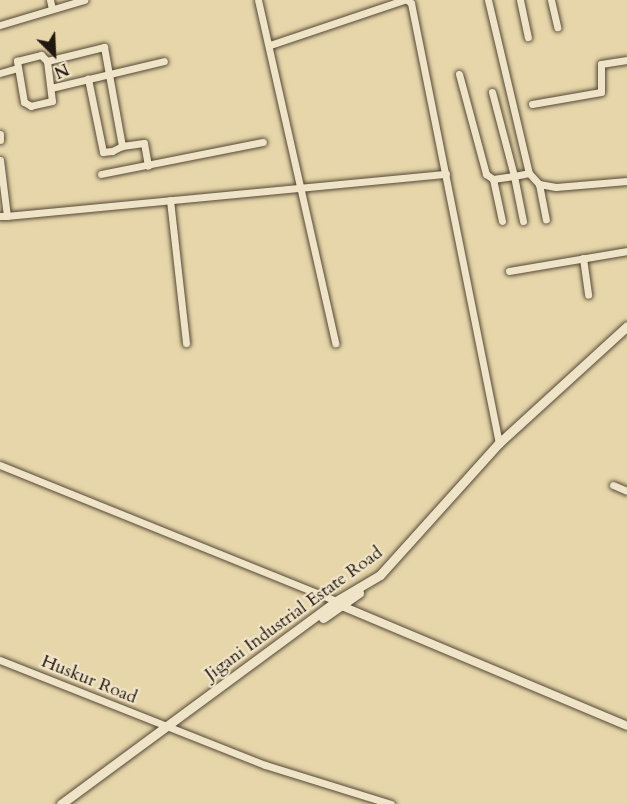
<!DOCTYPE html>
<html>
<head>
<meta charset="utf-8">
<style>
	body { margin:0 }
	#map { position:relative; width:627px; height:804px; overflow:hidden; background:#e7d6aa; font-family:Cardo,serif }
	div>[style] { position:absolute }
	.roads { filter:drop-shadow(0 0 2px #544836) drop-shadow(0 0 2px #544836) }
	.minor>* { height:7px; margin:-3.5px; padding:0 3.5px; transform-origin:3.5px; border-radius:3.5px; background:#efe4c8 }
	.tertiary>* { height:8px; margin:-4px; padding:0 4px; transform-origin:4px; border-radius:4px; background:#efe4c8 }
	.secondary>* { height:9px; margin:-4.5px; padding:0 4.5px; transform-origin:4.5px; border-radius:4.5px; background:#efe4c8 }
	span { translate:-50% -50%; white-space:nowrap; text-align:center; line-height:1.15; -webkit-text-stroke:4.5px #efe4c8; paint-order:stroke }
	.street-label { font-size:18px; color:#23180f }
	.north { position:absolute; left:24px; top:24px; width:60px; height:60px; -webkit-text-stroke:4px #efe4c8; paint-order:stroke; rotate:156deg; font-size:16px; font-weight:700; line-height:24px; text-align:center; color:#23180f }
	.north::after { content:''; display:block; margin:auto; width:21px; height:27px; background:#23180f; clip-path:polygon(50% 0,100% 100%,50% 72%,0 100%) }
</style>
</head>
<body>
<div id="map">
	<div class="roads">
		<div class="minor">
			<div style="left:50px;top:0;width:9px;rotate:77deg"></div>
			<div style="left:258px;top:0;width:352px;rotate:77.3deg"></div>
			<div style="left:407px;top:0;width:5px;rotate:37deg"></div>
			<div style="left:411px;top:3px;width:449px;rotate:78.7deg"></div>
			<div style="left:488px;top:0;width:178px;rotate:76.7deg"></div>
			<div style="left:529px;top:173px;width:15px;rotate:48deg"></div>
			<div style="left:539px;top:184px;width:17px;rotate:10deg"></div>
			<div style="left:556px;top:187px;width:71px;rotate:-4.8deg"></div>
			<div style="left:520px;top:0;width:38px;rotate:78deg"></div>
			<div style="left:551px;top:0;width:28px;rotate:77deg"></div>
			<div style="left:0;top:25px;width:88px;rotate:-16.6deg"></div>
			<div style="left:270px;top:45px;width:141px;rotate:-18.6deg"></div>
			<div style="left:41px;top:55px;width:8px;rotate:45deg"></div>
			<div style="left:47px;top:61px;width:40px;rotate:82.9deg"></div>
			<div style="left:52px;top:101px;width:22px;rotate:167deg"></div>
			<div style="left:31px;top:106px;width:8px;rotate:-150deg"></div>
			<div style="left:24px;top:102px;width:42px;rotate:-99.7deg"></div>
			<div style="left:17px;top:61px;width:25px;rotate:-14deg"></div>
			<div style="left:47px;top:61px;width:59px;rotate:-13.8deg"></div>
			<div style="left:104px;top:47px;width:101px;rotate:79.7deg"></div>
			<div style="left:122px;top:146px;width:11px;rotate:153deg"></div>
			<div style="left:112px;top:151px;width:9px;rotate:174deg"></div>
			<div style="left:103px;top:152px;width:75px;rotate:-101.6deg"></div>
			<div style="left:0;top:73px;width:18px;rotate:-16deg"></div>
			<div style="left:459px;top:74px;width:104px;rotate:74.9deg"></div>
			<div style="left:486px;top:174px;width:9px;rotate:36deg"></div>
			<div style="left:493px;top:179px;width:21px;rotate:-8deg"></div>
			<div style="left:514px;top:176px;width:46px;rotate:78.7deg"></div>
			<div style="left:51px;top:88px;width:116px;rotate:-13.4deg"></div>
			<div style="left:492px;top:92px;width:87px;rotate:75.3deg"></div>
			<div style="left:514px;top:176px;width:15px;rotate:-11deg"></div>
			<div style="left:532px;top:104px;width:70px;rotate:-9.9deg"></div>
			<div style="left:601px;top:92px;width:28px;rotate:-90deg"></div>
			<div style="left:601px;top:64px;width:26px;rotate:-9deg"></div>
			<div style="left:0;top:134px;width:6px;rotate:90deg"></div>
			<div style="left:122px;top:146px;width:22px;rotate:-8deg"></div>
			<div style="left:144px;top:143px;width:23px;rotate:80deg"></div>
			<div style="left:0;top:160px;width:56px;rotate:82.9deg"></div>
			<div style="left:7px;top:216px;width:7px;rotate:180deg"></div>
			<div style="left:101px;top:174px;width:165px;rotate:-11.2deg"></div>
			<div style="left:493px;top:179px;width:43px;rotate:77.9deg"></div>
			<div style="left:539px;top:184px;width:36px;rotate:79deg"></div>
			<div style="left:170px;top:200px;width:144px;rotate:83.6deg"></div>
			<div style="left:7px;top:216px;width:441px;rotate:-5.5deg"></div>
			<div style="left:583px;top:258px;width:37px;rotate:82deg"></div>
			<div style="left:509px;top:271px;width:120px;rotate:-9.6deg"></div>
			<div style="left:0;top:465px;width:362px;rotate:22deg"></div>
			<div style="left:613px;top:485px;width:15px;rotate:23deg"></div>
			<div style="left:0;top:660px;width:285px;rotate:21.6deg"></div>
			<div style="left:265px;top:765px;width:132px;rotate:17.2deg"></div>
		</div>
		<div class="tertiary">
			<div style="left:342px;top:606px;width:309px;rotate:22.8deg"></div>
		</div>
		<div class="secondary">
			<div style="left:323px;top:618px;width:44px;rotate:-34.8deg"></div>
			<div style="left:61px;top:804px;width:342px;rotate:-36.4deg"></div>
			<div style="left:336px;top:601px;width:51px;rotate:-30.6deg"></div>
			<div style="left:380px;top:575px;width:178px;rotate:-48deg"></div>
			<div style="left:499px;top:443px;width:173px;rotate:-42.4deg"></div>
		</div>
	</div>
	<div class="street-label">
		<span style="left:294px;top:614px;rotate:-36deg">Jigani Industrial Estate Road</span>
		<span style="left:89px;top:680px;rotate:22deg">Huskur Road</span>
	</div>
	<div class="north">N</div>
</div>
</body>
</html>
